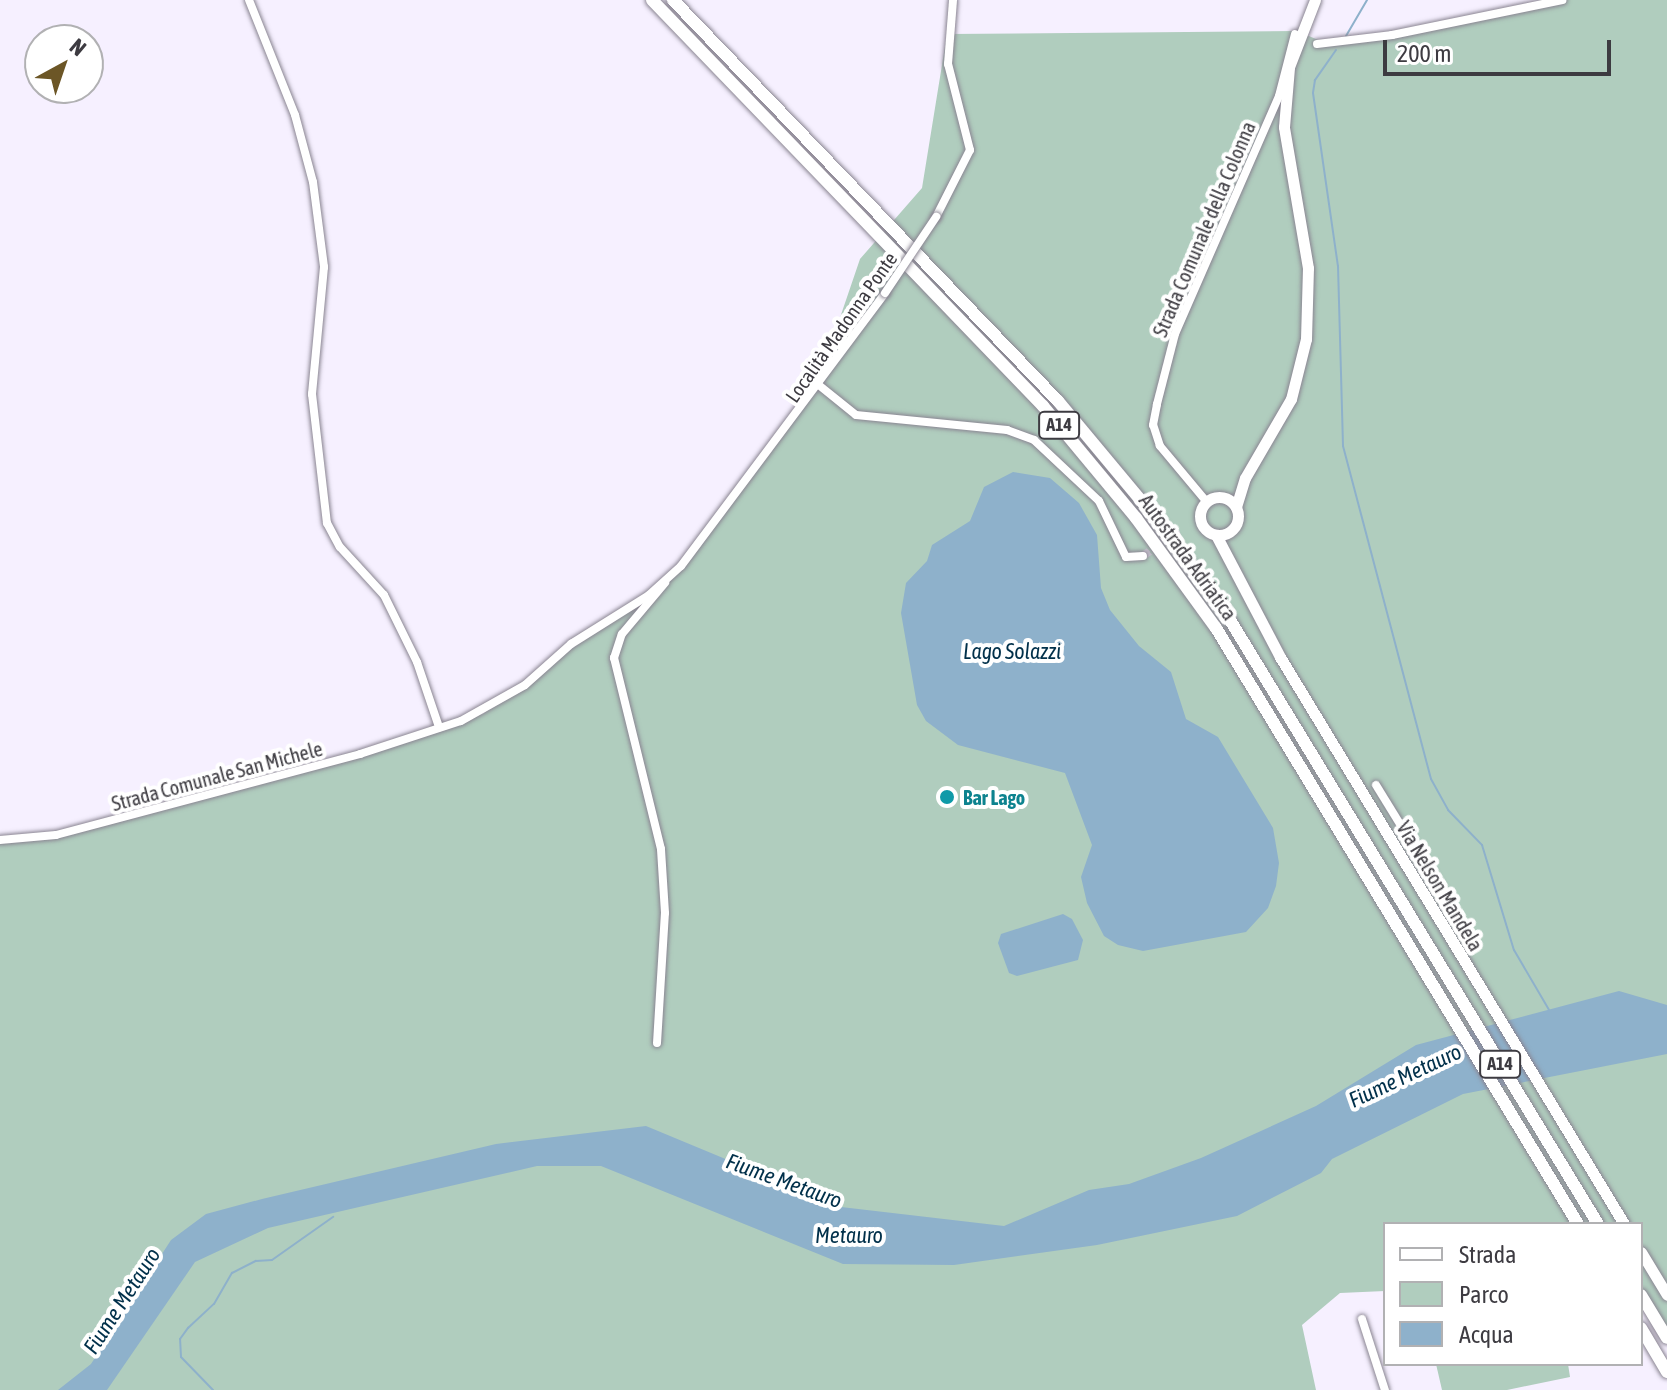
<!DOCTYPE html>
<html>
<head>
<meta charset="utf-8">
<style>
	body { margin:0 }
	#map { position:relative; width:1667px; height:1390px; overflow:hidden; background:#f6f0ff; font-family:"Asap Condensed",sans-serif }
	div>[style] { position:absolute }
	.green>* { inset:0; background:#b0cdbe }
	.water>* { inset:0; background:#8eb1cb }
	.stream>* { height:2px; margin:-1px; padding:0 1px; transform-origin:1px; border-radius:1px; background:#8eb1cb }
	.minor-tunnel>* { height:8px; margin-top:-4px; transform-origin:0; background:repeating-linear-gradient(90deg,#d1ccd9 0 8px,transparent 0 12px) }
	.roads { filter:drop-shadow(0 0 2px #8a8592) drop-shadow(0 0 2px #8a8592) }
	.minor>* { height:8px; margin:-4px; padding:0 4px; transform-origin:4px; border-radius:4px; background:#fff }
	.major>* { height:11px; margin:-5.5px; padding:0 5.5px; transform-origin:5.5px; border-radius:5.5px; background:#fff }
	.major>.ring { margin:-5.5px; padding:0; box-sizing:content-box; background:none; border:11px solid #fff; border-radius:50% }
	.highway>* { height:12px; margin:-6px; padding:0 6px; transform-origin:6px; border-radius:6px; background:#fff }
	.bridges { filter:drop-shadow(0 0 2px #8a8592) drop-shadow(0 0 2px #8a8592) }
	.minor-bridge>* { height:8px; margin:-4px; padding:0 4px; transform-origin:4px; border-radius:4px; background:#fff }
	.dots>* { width:22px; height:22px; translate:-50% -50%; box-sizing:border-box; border:4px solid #fff; border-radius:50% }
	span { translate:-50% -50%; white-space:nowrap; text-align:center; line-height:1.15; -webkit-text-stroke:8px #fff; paint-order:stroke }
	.shield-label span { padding:2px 6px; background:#fff; border:2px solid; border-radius:6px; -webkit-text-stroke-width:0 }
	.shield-label { font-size:18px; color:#3d3b41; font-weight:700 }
	.street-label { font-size:20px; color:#3d3b41 }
	.culture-label { font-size:20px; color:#0d838f; font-weight:700 }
	.left { translate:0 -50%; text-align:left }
	.water-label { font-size:22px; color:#01304a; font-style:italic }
	.legend { position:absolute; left:1383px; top:1222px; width:260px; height:144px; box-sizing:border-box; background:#fff; border:2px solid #b1b1b3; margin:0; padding:10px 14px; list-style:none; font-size:24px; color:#3d3b41 }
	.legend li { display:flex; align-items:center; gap:16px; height:40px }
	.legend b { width:40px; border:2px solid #b1b1b3 }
	.north { position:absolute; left:24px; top:24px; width:80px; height:80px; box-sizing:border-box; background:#fff; border:2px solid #b1b1b3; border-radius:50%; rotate:40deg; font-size:22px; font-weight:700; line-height:32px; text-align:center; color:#3d3b41 }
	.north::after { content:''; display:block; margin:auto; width:28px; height:36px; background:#6c5626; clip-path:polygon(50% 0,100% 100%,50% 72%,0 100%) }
	.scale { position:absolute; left:1383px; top:40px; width:228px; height:36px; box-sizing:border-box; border:4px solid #3d3b41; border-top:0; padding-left:10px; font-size:24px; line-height:28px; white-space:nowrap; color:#3d3b41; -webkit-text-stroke:6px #fff; paint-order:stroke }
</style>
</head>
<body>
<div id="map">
	<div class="green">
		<div style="clip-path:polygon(1559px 0,1667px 0,1667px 1341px,1641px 1299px,1641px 1224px,1385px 1224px,1385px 1291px,1340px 1293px,1302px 1325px,1316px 1390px,0 1390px,0 842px,53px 839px,483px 714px,567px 646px,675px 574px,816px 388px,860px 259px,922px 188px,947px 34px,1297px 31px,1323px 42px,1374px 41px)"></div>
		<div style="clip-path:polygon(1436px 1364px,1568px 1364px,1570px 1377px,1507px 1390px,1442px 1390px)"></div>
	</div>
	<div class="water">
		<div style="clip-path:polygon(1013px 472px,1050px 478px,1079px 503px,1097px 535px,1101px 588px,1110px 610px,1139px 646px,1171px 672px,1186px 719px,1218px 737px,1273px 828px,1279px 863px,1276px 886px,1268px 908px,1246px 932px,1143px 951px,1118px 945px,1104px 936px,1087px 903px,1081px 877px,1092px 845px,1065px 773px,958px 745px,926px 721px,917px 705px,901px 613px,906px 583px,927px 561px,932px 545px,970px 521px,984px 487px)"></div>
		<div style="clip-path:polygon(1063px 914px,1072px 919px,1083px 940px,1078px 960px,1017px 976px,1009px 973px,998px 943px,1001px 934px)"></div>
		<div style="clip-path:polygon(1619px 991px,1667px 1005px,1667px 1054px,1463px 1094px,1332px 1159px,1321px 1173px,1237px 1216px,1097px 1245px,954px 1265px,843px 1264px,601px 1166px,537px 1166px,268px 1228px,195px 1262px,107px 1390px,58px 1390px,91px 1364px,171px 1240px,206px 1214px,262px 1199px,496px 1144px,646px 1126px,841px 1207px,1004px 1226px,1089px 1190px,1129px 1184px,1201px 1158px,1316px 1106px,1416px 1045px)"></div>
	</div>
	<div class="stream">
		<div style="left:1346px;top:36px;width:42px;rotate:-59.7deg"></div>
		<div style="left:1336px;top:50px;width:37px;rotate:125deg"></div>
		<div style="left:1315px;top:80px;width:13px;rotate:99deg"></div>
		<div style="left:1313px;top:93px;width:175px;rotate:81.8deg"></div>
		<div style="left:1338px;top:266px;width:180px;rotate:88.4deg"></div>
		<div style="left:1343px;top:446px;width:344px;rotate:75.2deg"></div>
		<div style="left:1431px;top:779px;width:35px;rotate:61deg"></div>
		<div style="left:1448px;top:810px;width:49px;rotate:45.8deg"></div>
		<div style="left:1482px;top:845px;width:110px;rotate:73.1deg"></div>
		<div style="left:1514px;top:950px;width:69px;rotate:59.7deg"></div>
		<div style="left:213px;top:1390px;width:46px;rotate:-134.1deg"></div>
		<div style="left:181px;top:1357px;width:18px;rotate:-93deg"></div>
		<div style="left:180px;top:1339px;width:14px;rotate:-54deg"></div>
		<div style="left:188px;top:1328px;width:35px;rotate:-43deg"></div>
		<div style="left:214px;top:1304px;width:36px;rotate:-60deg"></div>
		<div style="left:232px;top:1273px;width:27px;rotate:-27deg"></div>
		<div style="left:256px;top:1261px;width:16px;rotate:-4deg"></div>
		<div style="left:272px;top:1260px;width:75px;rotate:-35.2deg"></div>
	</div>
	<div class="minor-tunnel">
		<div style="left:1143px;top:556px;width:47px;rotate:-36.4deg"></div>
	</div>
	<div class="roads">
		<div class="minor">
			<div style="left:249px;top:0;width:124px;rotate:68.2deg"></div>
			<div style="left:295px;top:115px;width:69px;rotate:75deg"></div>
			<div style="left:313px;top:182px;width:86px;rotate:82.6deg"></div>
			<div style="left:324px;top:267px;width:128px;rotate:95.4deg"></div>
			<div style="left:312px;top:394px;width:130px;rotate:83.4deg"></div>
			<div style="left:327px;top:523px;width:27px;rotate:62deg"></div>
			<div style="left:340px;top:547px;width:65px;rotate:47.5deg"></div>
			<div style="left:384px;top:595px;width:75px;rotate:63.8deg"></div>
			<div style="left:417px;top:662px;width:69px;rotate:71.3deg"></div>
			<div style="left:1317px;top:44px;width:76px;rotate:-6.8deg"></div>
			<div style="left:1392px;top:35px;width:174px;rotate:-11.6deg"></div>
			<div style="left:936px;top:217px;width:75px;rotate:-63.1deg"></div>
			<div style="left:970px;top:150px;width:89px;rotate:-104.3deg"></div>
			<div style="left:948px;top:64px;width:64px;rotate:-85.5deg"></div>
			<div style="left:820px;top:386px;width:46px;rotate:38.9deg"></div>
			<div style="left:856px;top:415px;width:152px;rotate:5.7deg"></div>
			<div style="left:1007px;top:430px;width:29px;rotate:20deg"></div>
			<div style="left:1034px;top:440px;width:89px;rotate:43.2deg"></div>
			<div style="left:1099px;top:501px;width:62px;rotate:64.3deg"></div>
			<div style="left:1126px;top:557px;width:17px;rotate:-3deg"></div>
			<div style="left:1206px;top:501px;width:72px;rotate:-129.9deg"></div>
			<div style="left:1160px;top:446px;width:22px;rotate:-108deg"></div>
			<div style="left:1153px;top:425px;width:21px;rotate:-79deg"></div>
			<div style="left:1157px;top:404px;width:72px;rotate:-75.6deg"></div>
			<div style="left:1175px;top:334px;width:260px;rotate:-66.4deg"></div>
			<div style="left:1279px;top:96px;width:64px;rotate:-75.5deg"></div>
			<div style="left:1376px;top:785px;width:132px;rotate:58.4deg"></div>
			<div style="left:0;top:840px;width:56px;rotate:-5.1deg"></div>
			<div style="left:56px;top:835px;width:315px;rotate:-14.9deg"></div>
			<div style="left:360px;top:754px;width:106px;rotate:-18.1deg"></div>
			<div style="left:461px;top:721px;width:73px;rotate:-29.4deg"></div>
			<div style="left:525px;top:685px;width:62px;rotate:-41.7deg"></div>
			<div style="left:571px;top:644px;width:92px;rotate:-32.1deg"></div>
			<div style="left:649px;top:595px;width:43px;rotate:-42.2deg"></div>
			<div style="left:681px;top:566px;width:341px;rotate:-53.2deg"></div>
			<div style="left:657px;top:1043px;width:130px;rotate:-86.5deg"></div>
			<div style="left:665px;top:913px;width:64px;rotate:-93.6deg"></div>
			<div style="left:661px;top:849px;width:197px;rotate:-103.8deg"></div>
			<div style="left:614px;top:658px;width:25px;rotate:-72deg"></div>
			<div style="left:622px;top:634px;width:67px;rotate:-49.9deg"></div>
			<div style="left:1362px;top:1319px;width:75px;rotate:72.1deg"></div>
		</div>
		<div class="major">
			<div class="ring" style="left:1200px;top:497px;width:27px;height:27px"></div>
			<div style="left:1236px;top:507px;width:30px;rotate:-73deg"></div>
			<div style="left:1245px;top:478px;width:91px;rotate:-59.8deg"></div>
			<div style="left:1291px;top:399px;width:62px;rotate:-76deg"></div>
			<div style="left:1306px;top:339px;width:71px;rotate:-88.4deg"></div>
			<div style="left:1308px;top:268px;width:143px;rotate:-99.7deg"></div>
			<div style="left:1284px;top:127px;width:60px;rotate:-85.2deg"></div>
			<div style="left:1289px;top:67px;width:72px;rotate:-68.8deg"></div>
			<div style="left:1216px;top:535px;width:138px;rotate:62.3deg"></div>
			<div style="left:1280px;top:657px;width:663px;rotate:58.75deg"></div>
			<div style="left:1641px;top:1252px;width:50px;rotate:58.8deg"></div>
		</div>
		<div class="highway">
			<div style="left:652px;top:0;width:564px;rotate:46.08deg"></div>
			<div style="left:1043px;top:406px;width:146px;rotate:50.3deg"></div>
			<div style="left:1136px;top:518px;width:136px;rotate:54deg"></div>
			<div style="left:1216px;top:628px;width:697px;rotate:58.73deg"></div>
			<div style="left:673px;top:0;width:556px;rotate:46.17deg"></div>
			<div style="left:1058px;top:401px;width:141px;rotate:50.2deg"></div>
			<div style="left:1148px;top:509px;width:138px;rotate:53.5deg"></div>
			<div style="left:1230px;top:620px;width:707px;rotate:58.65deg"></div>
			<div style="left:1641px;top:1295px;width:50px;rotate:58.8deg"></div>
			<div style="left:1641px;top:1328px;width:51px;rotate:59.4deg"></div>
		</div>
	</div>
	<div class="bridges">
		<div class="minor-bridge">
			<div style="left:885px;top:293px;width:92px;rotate:-56.1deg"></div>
		</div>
	</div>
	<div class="dots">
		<div style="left:947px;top:797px;background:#0f9aa8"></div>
	</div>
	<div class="shield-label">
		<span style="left:1059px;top:425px">A14</span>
		<span style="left:1500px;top:1064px">A14</span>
	</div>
	<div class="street-label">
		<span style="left:1204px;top:229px;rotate:-67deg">Strada Comunale della Colonna</span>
		<span style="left:841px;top:327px;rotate:-55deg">Località Madonna Ponte</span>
		<span style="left:1188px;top:557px;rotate:54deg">Autostrada Adriatica</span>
		<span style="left:217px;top:776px;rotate:-15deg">Strada Comunale San Michele</span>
		<span style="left:1440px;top:886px;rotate:59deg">Via Nelson Mandela</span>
	</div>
	<div class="culture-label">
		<span class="left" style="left:963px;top:797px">Bar Lago</span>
	</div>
	<div class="water-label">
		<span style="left:1012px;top:652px">Lago Solazzi</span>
		<span style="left:1405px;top:1076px;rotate:-25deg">Fiume Metauro</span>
		<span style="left:784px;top:1181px;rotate:20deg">Fiume Metauro</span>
		<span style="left:849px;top:1236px">Metauro</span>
		<span style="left:122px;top:1301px;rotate:-57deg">Fiume Metauro</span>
	</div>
	<ul class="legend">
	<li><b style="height:10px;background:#fff"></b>Strada</li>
	<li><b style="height:22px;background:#b0cdbe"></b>Parco</li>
	<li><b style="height:22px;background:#8eb1cb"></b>Acqua</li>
	</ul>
	<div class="north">N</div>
	<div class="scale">200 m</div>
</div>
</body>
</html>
